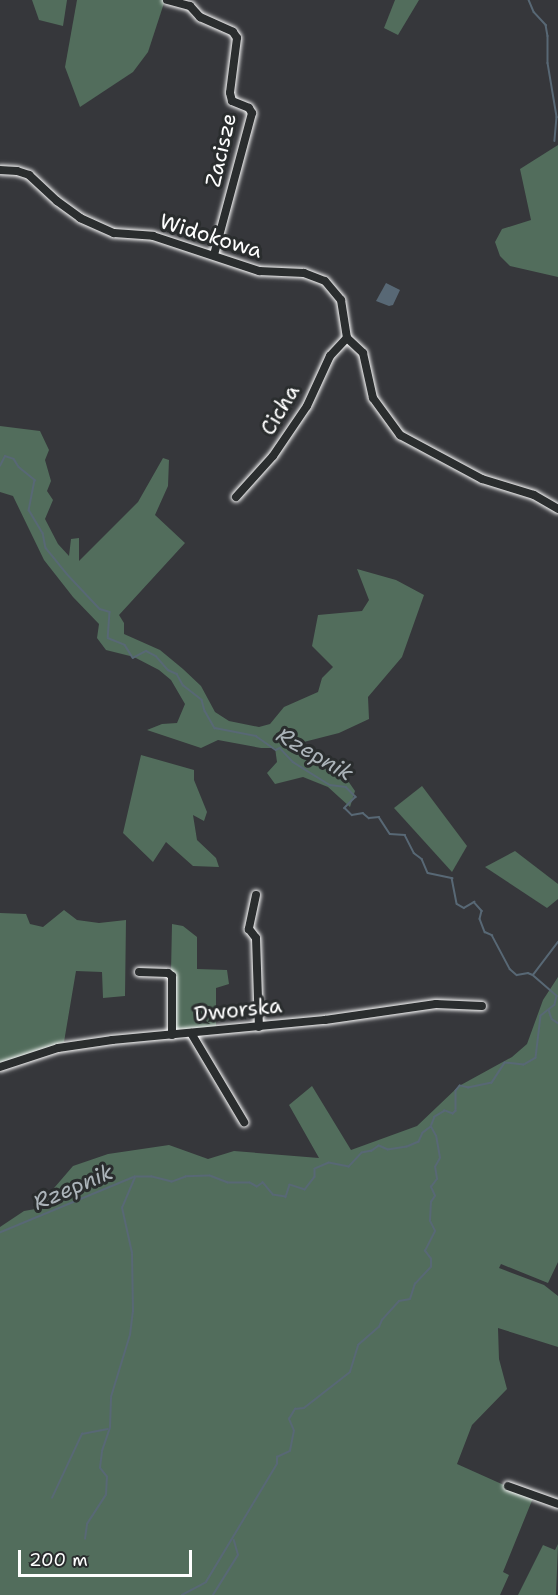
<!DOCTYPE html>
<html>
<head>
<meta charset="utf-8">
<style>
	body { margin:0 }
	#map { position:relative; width:558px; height:1595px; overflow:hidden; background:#36373b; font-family:"Shantell Sans",sans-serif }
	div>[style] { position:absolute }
	.green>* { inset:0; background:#526d5c }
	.water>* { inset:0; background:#586875 }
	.stream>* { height:1.5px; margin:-0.75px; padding:0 0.75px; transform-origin:0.75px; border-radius:0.75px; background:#586875 }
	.roads { filter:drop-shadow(0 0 2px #fff) drop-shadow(0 0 2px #fff) }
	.minor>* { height:8px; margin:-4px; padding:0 4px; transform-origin:4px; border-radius:4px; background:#2a2d2e }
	span { translate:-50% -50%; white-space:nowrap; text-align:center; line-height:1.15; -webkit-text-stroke:6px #2a2d2e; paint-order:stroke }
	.street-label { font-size:21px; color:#fff }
	.water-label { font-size:22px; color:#acb4ba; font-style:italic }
	.scale { position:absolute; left:18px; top:1550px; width:174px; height:27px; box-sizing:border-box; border:3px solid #fff; border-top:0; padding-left:8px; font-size:18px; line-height:21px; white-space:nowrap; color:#fff; -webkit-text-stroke:4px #2a2d2e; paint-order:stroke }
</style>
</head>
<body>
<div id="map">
	<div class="green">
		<div style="clip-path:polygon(32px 0,67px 0,63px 26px,39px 20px)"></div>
		<div style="clip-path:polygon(77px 0,165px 0,148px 52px,133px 72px,80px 107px,65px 67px)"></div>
		<div style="clip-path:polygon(395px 0,419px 0,398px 35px,384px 28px)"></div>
		<div style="clip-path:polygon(558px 145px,558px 277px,510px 266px,500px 256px,495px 242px,502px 229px,531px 220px,520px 169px)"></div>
		<div style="clip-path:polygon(0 426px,40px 431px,49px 450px,45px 460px,51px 481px,47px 491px,53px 500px,45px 519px,58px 544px,69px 556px,71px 539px,79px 538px,79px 561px,138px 502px,163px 458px,169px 460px,168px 486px,155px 515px,185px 543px,119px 615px,124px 623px,124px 634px,160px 650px,183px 669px,201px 686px,215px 712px,229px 721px,259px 727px,270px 724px,284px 707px,318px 692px,322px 678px,333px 667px,312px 646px,318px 615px,362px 611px,369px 600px,357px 569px,396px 580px,424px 595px,402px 657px,368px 697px,369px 719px,339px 733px,292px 745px,302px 757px,346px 778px,355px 791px,350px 807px,328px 787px,303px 777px,275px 784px,267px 773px,277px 762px,275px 748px,261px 748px,218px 740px,201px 748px,147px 730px,162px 724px,177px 723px,185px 704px,171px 680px,159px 670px,134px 657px,106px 650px,97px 638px,99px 624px,73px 597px,44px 560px,13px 496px,0 492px)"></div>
		<div style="clip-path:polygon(141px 755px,194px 770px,194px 780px,207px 812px,204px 821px,193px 815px,197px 840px,216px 858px,219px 867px,193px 866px,166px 842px,153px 862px,123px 833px)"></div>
		<div style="clip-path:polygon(422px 786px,467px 846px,452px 872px,394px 808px)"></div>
		<div style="clip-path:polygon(515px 851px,558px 884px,558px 899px,547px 908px,485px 867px)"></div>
		<div style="clip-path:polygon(64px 910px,77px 920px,99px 923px,126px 920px,125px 996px,103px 998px,102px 972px,76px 971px,64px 1042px,0 1063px,0 913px,26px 914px,30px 924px,43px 927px)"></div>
		<div style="clip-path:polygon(172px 924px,183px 926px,197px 937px,197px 969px,227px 970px,229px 984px,216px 988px,216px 1028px,176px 1032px,175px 976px,171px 972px)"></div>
		<div style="clip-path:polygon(558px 977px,558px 1262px,548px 1283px,501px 1264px,499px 1268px,544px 1285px,558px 1296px,558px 1347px,498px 1328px,499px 1359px,507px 1389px,472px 1425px,457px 1464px,533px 1498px,503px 1572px,509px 1575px,500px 1595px,0 1595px,0 1227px,24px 1211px,41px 1208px,42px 1202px,73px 1166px,108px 1154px,169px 1145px,208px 1159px,234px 1151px,319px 1158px,289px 1105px,312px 1086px,351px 1150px,417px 1126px,459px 1086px,512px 1057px,527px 1044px,543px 1000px)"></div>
		<div style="clip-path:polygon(558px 1544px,556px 1595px,518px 1595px,543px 1545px,555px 1550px)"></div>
	</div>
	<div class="water">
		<div style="clip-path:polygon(386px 283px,400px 290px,393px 305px,389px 306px,376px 301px)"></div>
	</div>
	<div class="stream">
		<div style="left:529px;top:0;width:13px;rotate:67deg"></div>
		<div style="left:534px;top:12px;width:18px;rotate:47deg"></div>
		<div style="left:546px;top:25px;width:11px;rotate:80deg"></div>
		<div style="left:548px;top:36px;width:27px;rotate:90deg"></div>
		<div style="left:548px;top:63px;width:55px;rotate:80.5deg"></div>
		<div style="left:557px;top:117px;width:24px;rotate:95deg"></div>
		<div style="left:0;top:466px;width:11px;rotate:-63deg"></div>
		<div style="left:5px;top:456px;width:9px;rotate:18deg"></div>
		<div style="left:14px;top:459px;width:9px;rotate:58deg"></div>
		<div style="left:19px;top:467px;width:21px;rotate:39deg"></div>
		<div style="left:35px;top:480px;width:31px;rotate:101deg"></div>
		<div style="left:29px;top:510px;width:27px;rotate:59deg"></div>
		<div style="left:43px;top:533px;width:15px;rotate:79deg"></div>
		<div style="left:46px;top:548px;width:33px;rotate:51deg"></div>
		<div style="left:67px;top:574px;width:48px;rotate:46.7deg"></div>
		<div style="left:100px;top:609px;width:10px;rotate:17deg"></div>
		<div style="left:110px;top:612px;width:26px;rotate:94deg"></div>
		<div style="left:108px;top:638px;width:18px;rotate:22deg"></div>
		<div style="left:125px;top:645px;width:15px;rotate:58deg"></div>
		<div style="left:133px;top:658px;width:15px;rotate:-28deg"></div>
		<div style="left:146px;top:651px;width:11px;rotate:27deg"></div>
		<div style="left:156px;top:656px;width:18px;rotate:49deg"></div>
		<div style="left:168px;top:670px;width:10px;rotate:24deg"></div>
		<div style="left:177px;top:674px;width:13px;rotate:61deg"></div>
		<div style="left:183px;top:685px;width:24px;rotate:38deg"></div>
		<div style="left:202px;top:700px;width:11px;rotate:75deg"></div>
		<div style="left:205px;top:711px;width:20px;rotate:60deg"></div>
		<div style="left:215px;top:728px;width:42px;rotate:11deg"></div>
		<div style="left:256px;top:736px;width:24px;rotate:35deg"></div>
		<div style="left:276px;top:750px;width:4px;rotate:-27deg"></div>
		<div style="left:280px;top:748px;width:19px;rotate:47deg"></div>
		<div style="left:293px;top:762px;width:44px;rotate:31.9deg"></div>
		<div style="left:330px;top:785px;width:16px;rotate:7deg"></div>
		<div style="left:346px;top:787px;width:14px;rotate:45deg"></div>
		<div style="left:356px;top:797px;width:16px;rotate:135deg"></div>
		<div style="left:345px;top:808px;width:10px;rotate:45deg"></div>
		<div style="left:352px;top:815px;width:11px;rotate:-10deg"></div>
		<div style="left:363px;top:813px;width:8px;rotate:40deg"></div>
		<div style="left:369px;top:818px;width:10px;rotate:-6deg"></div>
		<div style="left:379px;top:817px;width:20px;rotate:57deg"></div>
		<div style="left:390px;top:834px;width:15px;rotate:4deg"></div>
		<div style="left:405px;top:835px;width:20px;rotate:63deg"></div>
		<div style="left:414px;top:853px;width:10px;rotate:37deg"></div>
		<div style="left:422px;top:859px;width:15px;rotate:67deg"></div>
		<div style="left:428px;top:873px;width:25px;rotate:12deg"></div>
		<div style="left:452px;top:878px;width:26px;rotate:79deg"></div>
		<div style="left:457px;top:904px;width:8px;rotate:30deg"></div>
		<div style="left:464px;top:908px;width:12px;rotate:-31deg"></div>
		<div style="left:474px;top:902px;width:12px;rotate:48deg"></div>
		<div style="left:482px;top:911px;width:8px;rotate:104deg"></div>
		<div style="left:480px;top:919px;width:14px;rotate:69deg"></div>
		<div style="left:485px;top:932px;width:8px;rotate:23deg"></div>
		<div style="left:492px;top:935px;width:38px;rotate:62deg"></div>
		<div style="left:510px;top:969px;width:9px;rotate:41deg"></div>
		<div style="left:517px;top:975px;width:11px;rotate:-10deg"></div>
		<div style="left:528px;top:973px;width:5px;rotate:22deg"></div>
		<div style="left:533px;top:975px;width:32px;rotate:41deg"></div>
		<div style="left:557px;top:996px;width:9px;rotate:103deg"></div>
		<div style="left:555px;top:1005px;width:18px;rotate:142deg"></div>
		<div style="left:541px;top:1016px;width:42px;rotate:96.8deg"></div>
		<div style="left:536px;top:1058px;width:14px;rotate:150deg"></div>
		<div style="left:524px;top:1065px;width:19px;rotate:-174deg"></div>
		<div style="left:505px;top:1063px;width:24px;rotate:123deg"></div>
		<div style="left:492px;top:1083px;width:24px;rotate:168deg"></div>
		<div style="left:469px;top:1088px;width:9px;rotate:-167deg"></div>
		<div style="left:460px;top:1086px;width:6px;rotate:129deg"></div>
		<div style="left:456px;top:1091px;width:20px;rotate:90deg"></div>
		<div style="left:456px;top:1111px;width:4px;rotate:135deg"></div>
		<div style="left:453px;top:1114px;width:9px;rotate:-159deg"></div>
		<div style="left:445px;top:1111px;width:12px;rotate:149deg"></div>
		<div style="left:435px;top:1117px;width:11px;rotate:112deg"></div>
		<div style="left:431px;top:1127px;width:10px;rotate:143deg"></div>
		<div style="left:423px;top:1133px;width:10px;rotate:114deg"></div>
		<div style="left:419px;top:1142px;width:13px;rotate:157deg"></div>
		<div style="left:407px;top:1147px;width:19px;rotate:171deg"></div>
		<div style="left:388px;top:1150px;width:10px;rotate:-156deg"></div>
		<div style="left:379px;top:1146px;width:9px;rotate:144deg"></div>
		<div style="left:372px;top:1151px;width:10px;rotate:169deg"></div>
		<div style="left:362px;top:1153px;width:19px;rotate:133deg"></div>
		<div style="left:349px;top:1167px;width:20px;rotate:-169deg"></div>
		<div style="left:329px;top:1163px;width:15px;rotate:157deg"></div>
		<div style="left:315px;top:1169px;width:8px;rotate:90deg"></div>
		<div style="left:315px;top:1177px;width:16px;rotate:128deg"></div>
		<div style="left:305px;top:1190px;width:16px;rotate:-162deg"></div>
		<div style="left:290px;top:1185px;width:13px;rotate:108deg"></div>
		<div style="left:286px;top:1197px;width:13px;rotate:-171deg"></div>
		<div style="left:273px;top:1195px;width:16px;rotate:-130deg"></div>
		<div style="left:263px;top:1183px;width:7px;rotate:146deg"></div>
		<div style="left:257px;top:1187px;width:8px;rotate:-150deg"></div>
		<div style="left:250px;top:1183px;width:22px;rotate:180deg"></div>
		<div style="left:228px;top:1183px;width:19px;rotate:-159deg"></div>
		<div style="left:210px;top:1176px;width:24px;rotate:178deg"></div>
		<div style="left:186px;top:1177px;width:15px;rotate:160deg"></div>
		<div style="left:172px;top:1182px;width:21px;rotate:-166deg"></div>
		<div style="left:152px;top:1177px;width:17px;rotate:180deg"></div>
		<div style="left:135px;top:1177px;width:146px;rotate:157.5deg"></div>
		<div style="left:533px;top:975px;width:41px;rotate:-52.9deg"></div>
		<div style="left:549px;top:1010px;width:9px;rotate:72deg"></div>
		<div style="left:552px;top:1019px;width:7px;rotate:34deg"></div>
		<div style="left:52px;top:1498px;width:71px;rotate:-64.9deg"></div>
		<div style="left:82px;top:1434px;width:26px;rotate:-11deg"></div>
		<div style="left:85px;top:1539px;width:15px;rotate:-82deg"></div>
		<div style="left:87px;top:1524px;width:35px;rotate:-57deg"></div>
		<div style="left:106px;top:1495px;width:18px;rotate:-87deg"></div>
		<div style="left:107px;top:1477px;width:11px;rotate:-128deg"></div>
		<div style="left:100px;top:1468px;width:17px;rotate:-83deg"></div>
		<div style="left:102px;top:1451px;width:24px;rotate:-71deg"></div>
		<div style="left:110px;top:1428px;width:31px;rotate:-88deg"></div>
		<div style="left:111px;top:1397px;width:65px;rotate:-73deg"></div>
		<div style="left:130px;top:1335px;width:23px;rotate:-83deg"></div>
		<div style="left:133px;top:1312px;width:59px;rotate:-91deg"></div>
		<div style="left:132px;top:1253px;width:46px;rotate:-102.5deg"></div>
		<div style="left:122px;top:1208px;width:33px;rotate:-67deg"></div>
		<div style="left:182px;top:1595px;width:27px;rotate:-28deg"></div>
		<div style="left:206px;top:1582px;width:138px;rotate:-59deg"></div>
		<div style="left:277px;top:1464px;width:7px;rotate:-90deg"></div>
		<div style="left:277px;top:1457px;width:14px;rotate:-25deg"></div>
		<div style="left:290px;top:1451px;width:20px;rotate:-79deg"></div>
		<div style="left:294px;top:1431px;width:13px;rotate:-113deg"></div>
		<div style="left:289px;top:1419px;width:12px;rotate:-59deg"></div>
		<div style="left:295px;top:1409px;width:9px;rotate:-6deg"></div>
		<div style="left:304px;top:1408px;width:58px;rotate:-38deg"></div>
		<div style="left:350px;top:1372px;width:28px;rotate:-73deg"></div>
		<div style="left:358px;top:1345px;width:28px;rotate:-41deg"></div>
		<div style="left:379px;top:1327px;width:8px;rotate:-67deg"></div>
		<div style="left:382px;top:1320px;width:25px;rotate:-48deg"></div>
		<div style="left:399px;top:1301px;width:11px;rotate:-10deg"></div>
		<div style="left:410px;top:1299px;width:16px;rotate:-72deg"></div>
		<div style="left:415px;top:1284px;width:23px;rotate:-47deg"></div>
		<div style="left:431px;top:1267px;width:8px;rotate:-90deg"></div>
		<div style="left:431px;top:1259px;width:10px;rotate:-127deg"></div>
		<div style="left:425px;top:1251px;width:22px;rotate:-63deg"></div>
		<div style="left:435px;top:1231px;width:11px;rotate:-117deg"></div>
		<div style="left:430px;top:1221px;width:19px;rotate:-87deg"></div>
		<div style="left:431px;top:1202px;width:7px;rotate:-56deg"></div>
		<div style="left:435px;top:1196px;width:10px;rotate:-114deg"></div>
		<div style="left:431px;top:1187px;width:10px;rotate:-53deg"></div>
		<div style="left:437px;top:1179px;width:12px;rotate:-99deg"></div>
		<div style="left:435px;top:1167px;width:10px;rotate:-61deg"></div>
		<div style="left:440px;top:1158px;width:22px;rotate:-100deg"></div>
		<div style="left:436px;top:1136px;width:10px;rotate:-119deg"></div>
		<div style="left:213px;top:1595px;width:47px;rotate:-58deg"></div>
		<div style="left:238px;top:1555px;width:15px;rotate:-106deg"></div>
	</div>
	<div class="roads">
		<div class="minor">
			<div style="left:167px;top:0;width:24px;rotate:15deg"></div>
			<div style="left:190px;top:6px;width:15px;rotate:48deg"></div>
			<div style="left:200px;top:17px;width:36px;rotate:24deg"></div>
			<div style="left:233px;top:32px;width:7px;rotate:56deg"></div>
			<div style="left:237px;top:38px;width:55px;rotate:97.3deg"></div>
			<div style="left:230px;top:93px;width:8px;rotate:76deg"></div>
			<div style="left:232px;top:101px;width:18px;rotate:22deg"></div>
			<div style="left:249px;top:108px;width:6px;rotate:59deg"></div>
			<div style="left:252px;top:113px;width:147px;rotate:105deg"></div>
			<div style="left:0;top:170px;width:17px;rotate:3deg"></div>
			<div style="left:17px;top:171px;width:13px;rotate:18deg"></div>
			<div style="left:29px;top:175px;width:38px;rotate:43deg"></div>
			<div style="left:57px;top:201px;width:29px;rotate:36deg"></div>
			<div style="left:80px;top:218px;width:37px;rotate:24deg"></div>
			<div style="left:114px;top:233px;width:39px;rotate:4deg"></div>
			<div style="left:153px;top:236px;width:112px;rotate:18.3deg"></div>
			<div style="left:259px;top:271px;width:45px;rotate:2.5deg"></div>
			<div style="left:304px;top:273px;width:22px;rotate:21deg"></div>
			<div style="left:325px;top:281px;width:25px;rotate:50deg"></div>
			<div style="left:341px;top:300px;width:38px;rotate:81deg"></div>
			<div style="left:347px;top:338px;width:22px;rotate:43deg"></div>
			<div style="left:363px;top:353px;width:46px;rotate:77.5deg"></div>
			<div style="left:373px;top:398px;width:46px;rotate:53.9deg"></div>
			<div style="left:400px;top:435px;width:93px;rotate:28.2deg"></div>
			<div style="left:482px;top:479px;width:54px;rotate:17.1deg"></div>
			<div style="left:534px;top:495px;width:28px;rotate:30deg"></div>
			<div style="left:236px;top:497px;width:55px;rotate:-47.9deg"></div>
			<div style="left:273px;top:456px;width:60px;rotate:-55.8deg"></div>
			<div style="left:307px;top:406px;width:55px;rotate:-65.3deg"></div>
			<div style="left:330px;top:356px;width:25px;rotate:-47deg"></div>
			<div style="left:256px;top:895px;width:35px;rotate:102deg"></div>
			<div style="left:249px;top:929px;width:11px;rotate:52deg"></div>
			<div style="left:256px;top:938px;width:89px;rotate:88.1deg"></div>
			<div style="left:139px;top:972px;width:29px;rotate:2deg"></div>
			<div style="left:168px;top:973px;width:5px;rotate:37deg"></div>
			<div style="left:172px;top:976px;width:59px;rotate:90deg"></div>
			<div style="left:191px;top:1033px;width:104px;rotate:59.2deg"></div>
			<div style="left:0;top:1067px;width:61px;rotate:-18.1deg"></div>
			<div style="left:58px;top:1048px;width:55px;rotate:-8.4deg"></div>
			<div style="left:112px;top:1040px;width:214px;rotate:-5.4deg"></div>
			<div style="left:325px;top:1020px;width:112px;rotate:-8.2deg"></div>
			<div style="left:436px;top:1004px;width:46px;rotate:2.5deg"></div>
			<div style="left:508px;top:1486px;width:53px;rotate:19.8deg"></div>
		</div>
	</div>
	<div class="street-label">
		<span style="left:221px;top:150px;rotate:-77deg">Zacisze</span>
		<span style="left:211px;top:236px;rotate:17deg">Widokowa</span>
		<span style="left:280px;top:410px;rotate:-59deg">Cicha</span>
		<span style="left:238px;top:1010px;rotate:-6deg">Dworska</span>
	</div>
	<div class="water-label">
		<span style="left:315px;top:754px;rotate:30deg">Rzepnik</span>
		<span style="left:73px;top:1187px;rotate:-23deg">Rzepnik</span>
	</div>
	<div class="scale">200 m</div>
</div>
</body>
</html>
